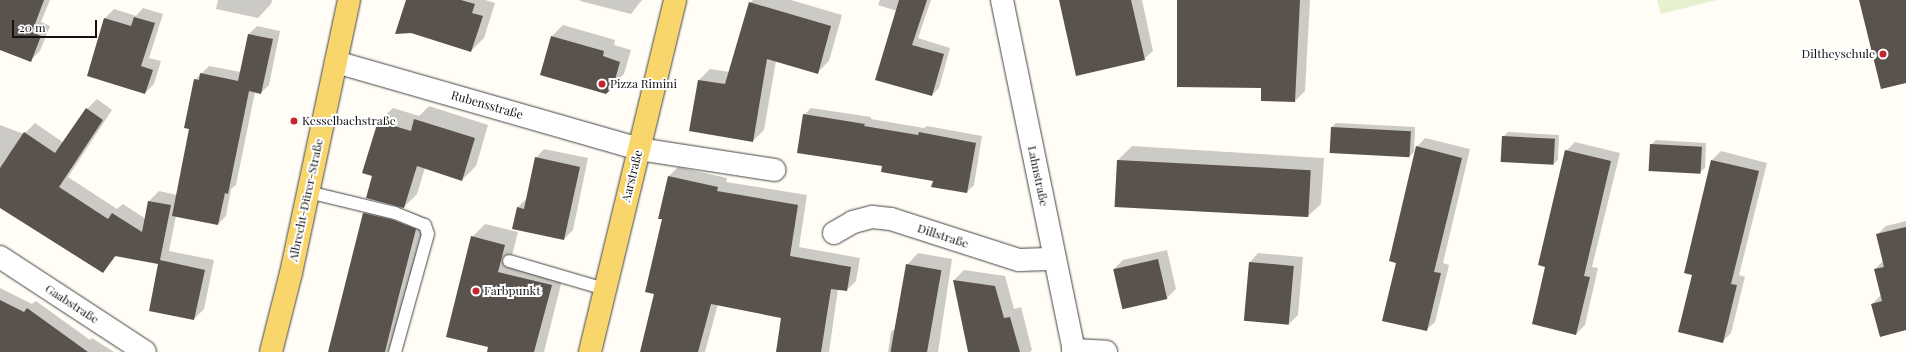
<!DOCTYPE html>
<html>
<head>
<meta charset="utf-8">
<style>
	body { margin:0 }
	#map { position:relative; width:1906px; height:352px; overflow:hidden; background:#fffdf5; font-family:"Playfair Display",serif }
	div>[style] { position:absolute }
	.pitch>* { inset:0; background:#e6f2cf }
	.shadow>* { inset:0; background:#0003 }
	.building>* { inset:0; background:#5a524d; transform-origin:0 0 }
	.roads { filter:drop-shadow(0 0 1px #444) drop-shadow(0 0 1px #444) }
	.service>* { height:12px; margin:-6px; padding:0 6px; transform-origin:6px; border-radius:6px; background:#fff }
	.minor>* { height:22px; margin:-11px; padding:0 11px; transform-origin:11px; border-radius:11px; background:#fff }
	.tertiary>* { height:22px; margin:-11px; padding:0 11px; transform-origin:11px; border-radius:11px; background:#fff }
	.primary>* { height:22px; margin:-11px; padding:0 11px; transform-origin:11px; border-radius:11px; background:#f9d66b }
	.dots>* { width:11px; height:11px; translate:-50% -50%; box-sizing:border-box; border:2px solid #fff; border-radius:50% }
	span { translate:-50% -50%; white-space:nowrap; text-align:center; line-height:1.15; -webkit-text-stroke:4px #fff; paint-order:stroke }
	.poi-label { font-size:12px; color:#111 }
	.right { translate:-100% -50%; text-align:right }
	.left { translate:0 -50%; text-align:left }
	.street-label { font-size:12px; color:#111 }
	.scale { position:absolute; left:12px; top:20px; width:85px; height:18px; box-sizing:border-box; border:2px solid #111; border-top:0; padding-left:5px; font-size:12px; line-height:14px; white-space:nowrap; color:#111; -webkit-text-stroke:3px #fff; paint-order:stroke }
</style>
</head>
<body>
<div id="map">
	<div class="pitch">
		<div style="clip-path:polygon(1657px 0,1717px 0,1661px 14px)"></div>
	</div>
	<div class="shadow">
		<div style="clip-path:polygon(0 0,50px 0,41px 22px,50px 26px,40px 51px,30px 61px,1px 49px,0 51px)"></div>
		<div style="clip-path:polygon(218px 0,272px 0,271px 4px,258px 18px,216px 9px)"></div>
		<div style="clip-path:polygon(408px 0,485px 0,495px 3px,484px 38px,471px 51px)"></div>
		<div style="clip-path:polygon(642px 0,631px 14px,580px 1px,580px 0)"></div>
		<div style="clip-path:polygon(753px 0,791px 0,842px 15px,829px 61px,817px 73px,776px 61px,764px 130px,753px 141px,699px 80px,710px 69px,730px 72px,750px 3px)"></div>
		<div style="clip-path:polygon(880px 0,931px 0,918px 38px,950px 48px,939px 88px,932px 95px,897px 11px,878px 5px)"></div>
		<div style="clip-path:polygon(1060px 0,1142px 0,1153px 51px,1144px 59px)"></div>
		<div style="clip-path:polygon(1178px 0,1310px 0,1305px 91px,1295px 101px,1262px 100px,1262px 87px)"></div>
		<div style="clip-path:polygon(143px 8px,163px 14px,149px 58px,161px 61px,154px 84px,145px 93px,88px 75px,105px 18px,114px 9px,136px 16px)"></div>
		<div style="clip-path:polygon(563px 25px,615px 40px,614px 45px,631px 50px,624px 74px,605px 92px,552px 36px)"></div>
		<div style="clip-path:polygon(257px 26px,280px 31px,269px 85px,261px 93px,255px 92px,236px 185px,231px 189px,226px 216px,218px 224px,176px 216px,169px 251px,214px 260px,204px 309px,194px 319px,159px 263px,117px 255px,103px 272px,0 206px,0 125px,24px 134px,35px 123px,64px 143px,87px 109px,97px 99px,112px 110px,68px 177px,117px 209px,123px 204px,146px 219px,149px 201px,159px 191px,177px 195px,190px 128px,195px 80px,209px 66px,241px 72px,249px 34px)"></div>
		<div style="clip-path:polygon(429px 106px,488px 125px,476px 166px,462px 180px,425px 168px,417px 194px,402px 209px,426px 218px,393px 352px,329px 352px,364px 213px,375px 202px,395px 207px,396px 205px,373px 175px,363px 172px,379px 121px,393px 108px,419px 116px)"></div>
		<div style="clip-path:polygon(811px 108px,871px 117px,871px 119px,924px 128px,927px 126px,982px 136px,974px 185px,967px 192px,883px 165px,804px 115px)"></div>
		<div style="clip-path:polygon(1336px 123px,1415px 127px,1414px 152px,1410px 156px,1332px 127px)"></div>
		<div style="clip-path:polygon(1508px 132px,1559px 135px,1558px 160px,1553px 164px,1503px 137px)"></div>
		<div style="clip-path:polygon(1425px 138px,1470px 149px,1443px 263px,1449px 265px,1435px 322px,1426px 330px,1397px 262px,1417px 147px)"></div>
		<div style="clip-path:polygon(1656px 140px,1706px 143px,1705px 168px,1700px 172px,1651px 145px)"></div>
		<div style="clip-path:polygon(1575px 142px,1620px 153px,1592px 267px,1598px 268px,1585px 325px,1576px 334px,1546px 266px,1566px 151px)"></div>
		<div style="clip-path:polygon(1132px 146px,1324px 158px,1321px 204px,1307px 217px,1115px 206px,1118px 160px)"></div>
		<div style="clip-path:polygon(544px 149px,588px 158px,573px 230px,564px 239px,514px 228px,518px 207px,527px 198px,536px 158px)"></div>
		<div style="clip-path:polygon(1721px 151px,1767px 163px,1739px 275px,1745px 277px,1731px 333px,1722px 342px,1693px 274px,1685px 272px,1712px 160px)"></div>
		<div style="clip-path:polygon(678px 167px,727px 178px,726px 182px,807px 195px,799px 247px,860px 258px,856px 281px,847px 290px,838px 289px,829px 352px,777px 352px,782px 317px,718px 304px,705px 352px,641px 352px,655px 294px,669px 176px)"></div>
		<div style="clip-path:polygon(1906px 221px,1906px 329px,1872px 304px,1881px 295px,1875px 269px,1883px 261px,1877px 235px,1886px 226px)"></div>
		<div style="clip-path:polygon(485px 224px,518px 232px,511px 259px,564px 272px,544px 352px,488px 352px,490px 347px,472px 237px)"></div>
		<div style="clip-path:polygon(1167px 250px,1176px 289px,1167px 298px,1114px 269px,1123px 260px)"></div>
		<div style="clip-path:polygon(918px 253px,952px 259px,938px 352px,888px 352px,891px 332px,898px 326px,907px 265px)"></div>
		<div style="clip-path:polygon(1258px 253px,1303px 257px,1298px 315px,1289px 324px,1250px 262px)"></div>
		<div style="clip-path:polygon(964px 270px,1005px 276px,1014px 309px,1021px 307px,1032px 350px,1030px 352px,969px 352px,954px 280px)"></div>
		<div style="clip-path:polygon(0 288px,32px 304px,36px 301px,90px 340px,92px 338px,114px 352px,0 352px)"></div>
	</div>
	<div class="building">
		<div style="clip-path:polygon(0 0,44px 0,32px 32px,41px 36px,31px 62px,0 50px)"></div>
		<div style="clip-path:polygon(406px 0,461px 0,475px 4px,472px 13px,483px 16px,471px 52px,411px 33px,395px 34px)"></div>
		<div style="clip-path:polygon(899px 0,927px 0,912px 45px,944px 54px,932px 96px,875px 80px)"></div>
		<div style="clip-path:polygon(1059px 0,1131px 0,1145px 60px,1076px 76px)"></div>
		<div style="clip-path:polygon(1177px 0,1300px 0,1295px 102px,1261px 101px,1261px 88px,1177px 87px)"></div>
		<div style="clip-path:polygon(1859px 0,1906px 0,1906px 83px,1881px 89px)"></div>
		<div style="clip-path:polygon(749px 2px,831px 26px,818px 74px,767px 59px,753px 142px,689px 131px,698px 80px,725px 84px)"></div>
		<div style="clip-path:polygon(134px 17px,155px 23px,141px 66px,153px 70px,145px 94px,87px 76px,104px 18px,131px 26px)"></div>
		<div style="clip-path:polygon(248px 34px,273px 39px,261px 94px,249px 91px,228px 194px,225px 193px,218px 225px,172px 216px,189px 129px,184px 128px,194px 79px,199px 80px,200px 73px,238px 81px)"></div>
		<div style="clip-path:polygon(551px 36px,604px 51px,603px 56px,620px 62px,613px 87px,606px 94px,540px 75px)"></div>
		<div style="clip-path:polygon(86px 108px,103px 120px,59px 187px,108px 219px,112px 213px,142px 232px,148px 201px,171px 205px,160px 260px,205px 270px,194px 320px,149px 311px,158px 264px,115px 256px,103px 273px,0 208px,0 168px,24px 132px,55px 153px)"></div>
		<div style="clip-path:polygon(803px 114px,865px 124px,864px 126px,918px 135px,919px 132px,976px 143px,967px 193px,931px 187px,933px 181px,881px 172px,882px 166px,797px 153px)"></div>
		<div style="clip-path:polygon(414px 119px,475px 138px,462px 181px,417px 166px,404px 208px,366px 198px,372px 176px,362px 173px,378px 121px,411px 131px)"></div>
		<div style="left:1331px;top:127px;width:80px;height:26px;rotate:3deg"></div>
		<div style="left:1502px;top:136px;width:53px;height:26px;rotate:3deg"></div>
		<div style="left:1650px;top:144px;width:52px;height:27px;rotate:3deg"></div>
		<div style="clip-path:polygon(1416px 146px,1462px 158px,1434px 272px,1441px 273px,1427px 331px,1382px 321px,1396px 263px,1389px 261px)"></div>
		<div style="clip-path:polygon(1565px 150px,1611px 161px,1584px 276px,1590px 277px,1576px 335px,1532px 324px,1545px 267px,1538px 265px)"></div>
		<div style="clip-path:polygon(535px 157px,580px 167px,564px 240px,512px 229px,517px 207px,524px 209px)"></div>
		<div style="left:1117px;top:160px;width:194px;height:47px;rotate:3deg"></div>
		<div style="clip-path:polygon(1711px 160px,1759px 171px,1731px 284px,1737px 285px,1723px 343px,1678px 332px,1692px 275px,1684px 273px)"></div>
		<div style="clip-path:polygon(668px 176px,718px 187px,717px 191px,798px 205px,790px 256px,851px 267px,847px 291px,831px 289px,821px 352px,776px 352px,781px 318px,711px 304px,698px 352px,640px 352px,654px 294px,645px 292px,662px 219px,658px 219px)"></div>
		<div style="clip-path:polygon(363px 213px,393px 220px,416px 229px,398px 299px,385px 352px,328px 352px)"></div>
		<div style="clip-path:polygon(1906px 227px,1906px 330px,1880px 337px,1871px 304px,1882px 301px,1874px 269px,1884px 267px,1876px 234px)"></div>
		<div style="clip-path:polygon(471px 236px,505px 245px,498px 272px,552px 285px,534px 352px,487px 352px,488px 347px,446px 337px)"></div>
		<div style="left:1158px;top:259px;width:41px;height:46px;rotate:77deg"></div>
		<div style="left:1249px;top:262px;width:45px;height:59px;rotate:5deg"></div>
		<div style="left:906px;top:264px;width:36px;height:89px;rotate:10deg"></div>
		<div style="clip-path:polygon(953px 280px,995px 286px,1004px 318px,1010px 317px,1020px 352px,968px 352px)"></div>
		<div style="clip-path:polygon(0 300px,24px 312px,27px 308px,88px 352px,0 352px)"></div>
	</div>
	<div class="roads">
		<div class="service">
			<div style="left:308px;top:192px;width:89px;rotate:13.6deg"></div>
			<div style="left:395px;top:213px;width:32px;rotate:22deg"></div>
			<div style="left:425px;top:225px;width:9px;rotate:72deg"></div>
			<div style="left:428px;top:234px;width:123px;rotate:105.6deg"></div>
			<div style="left:509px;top:261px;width:100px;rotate:16.3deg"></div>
		</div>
		<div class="minor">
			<div style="left:336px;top:62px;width:315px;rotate:16deg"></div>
			<div style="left:639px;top:149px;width:137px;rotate:8.8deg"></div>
			<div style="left:834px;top:233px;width:22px;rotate:-30deg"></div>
			<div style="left:853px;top:222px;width:20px;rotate:-15deg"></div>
			<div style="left:872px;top:217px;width:19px;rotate:6deg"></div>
			<div style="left:891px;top:219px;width:134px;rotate:17.8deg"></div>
			<div style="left:1019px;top:260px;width:36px;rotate:-2deg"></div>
			<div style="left:0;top:257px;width:173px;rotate:33.2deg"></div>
			<div style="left:1073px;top:350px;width:33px;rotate:3deg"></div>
		</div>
		<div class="tertiary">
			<div style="left:1002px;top:0;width:359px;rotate:78.4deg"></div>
		</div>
		<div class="primary">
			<div style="left:271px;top:352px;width:81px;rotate:-75.8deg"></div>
			<div style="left:291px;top:273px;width:279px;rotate:-78deg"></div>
			<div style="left:590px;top:352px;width:362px;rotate:-76.4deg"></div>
		</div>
	</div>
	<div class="dots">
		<div style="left:1883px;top:54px;background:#c4262e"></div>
		<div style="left:602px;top:84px;background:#c4262e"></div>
		<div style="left:294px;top:121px;background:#c4262e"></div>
		<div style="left:476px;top:291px;background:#c4262e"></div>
	</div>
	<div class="poi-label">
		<span class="right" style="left:1875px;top:54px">Diltheyschule</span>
		<span class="left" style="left:610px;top:84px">Pizza Rimini</span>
		<span class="left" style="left:302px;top:121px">Kesselbachstraße</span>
		<span class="left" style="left:484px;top:291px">Farbpunkt</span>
	</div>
	<div class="street-label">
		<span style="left:487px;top:105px;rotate:16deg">Rubensstraße</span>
		<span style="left:632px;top:176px;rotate:-76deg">Aarstraße</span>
		<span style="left:1038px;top:176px;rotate:78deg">Lahnstraße</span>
		<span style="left:306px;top:200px;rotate:-78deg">Albrecht-Dürer-Straße</span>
		<span style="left:943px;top:236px;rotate:18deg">Dillstraße</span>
		<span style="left:72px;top:304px;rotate:33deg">Gaabstraße</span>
	</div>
	<div class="scale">20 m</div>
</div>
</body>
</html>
